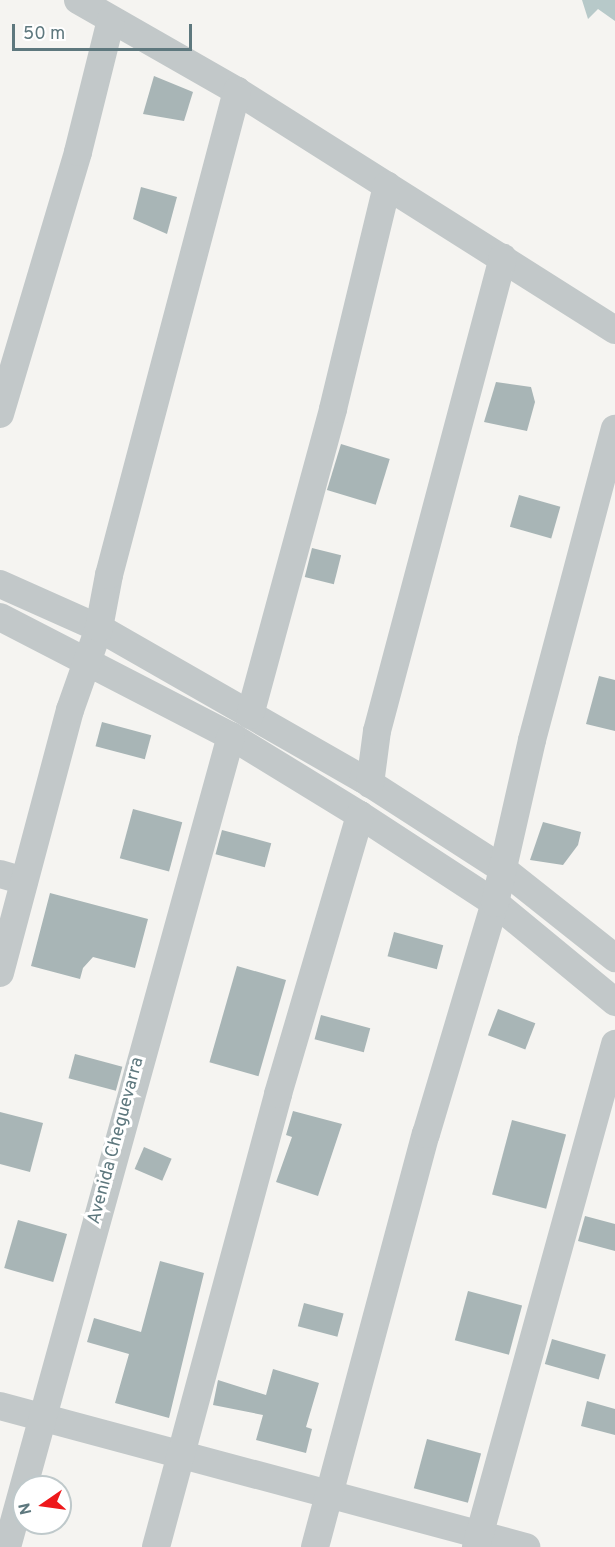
<!DOCTYPE html>
<html>
<head>
<meta charset="utf-8">
<style>
	body { margin:0 }
	#map { position:relative; width:615px; height:1547px; overflow:hidden; background:#f5f4f1; font-family:Overpass,sans-serif }
	div>[style] { position:absolute }
	.water>* { inset:0; background:#b7c9c9 }
	.building>* { inset:0; background:#a8b5b6; transform-origin:0 0 }
	.minor>* { height:28px; margin:-14px; padding:0 14px; transform-origin:14px; border-radius:14px; background:#c2c8c9 }
	span { translate:-50% -50%; white-space:nowrap; text-align:center; line-height:1.15; -webkit-text-stroke:6px #fff; paint-order:stroke }
	.street-label { font-size:18px; color:#5e787e }
	.north { position:absolute; left:12px; top:1475px; width:60px; height:60px; box-sizing:border-box; background:#fff; border:2px solid #bfc9cb; border-radius:50%; rotate:257deg; font-size:16px; font-weight:700; line-height:24px; text-align:center; color:#5e787e }
	.north::after { content:''; display:block; margin:auto; width:21px; height:27px; background:#ee181b; clip-path:polygon(50% 0,100% 100%,50% 72%,0 100%) }
	.scale { position:absolute; left:12px; top:24px; width:180px; height:27px; box-sizing:border-box; border:3px solid #5e787e; border-top:0; padding-left:8px; font-size:18px; line-height:21px; white-space:nowrap; color:#5e787e; -webkit-text-stroke:4px #fff; paint-order:stroke }
</style>
</head>
<body>
<div id="map">
	<div class="water">
		<div style="clip-path:polygon(582px 0,615px 0,615px 21px,598px 9px,588px 19px)"></div>
	</div>
	<div class="building">
		<div style="clip-path:polygon(154px 76px,193px 92px,184px 121px,143px 114px)"></div>
		<div style="clip-path:polygon(141px 187px,177px 197px,167px 234px,133px 219px)"></div>
		<div style="clip-path:polygon(496px 382px,531px 387px,535px 402px,527px 431px,484px 422px)"></div>
		<div style="left:341px;top:444px;width:51px;height:48px;rotate:17deg"></div>
		<div style="left:519px;top:495px;width:43px;height:33px;rotate:16deg"></div>
		<div style="left:312px;top:548px;width:30px;height:30px;rotate:14deg"></div>
		<div style="clip-path:polygon(599px 676px,615px 680px,615px 731px,586px 724px)"></div>
		<div style="left:102px;top:722px;width:51px;height:25px;rotate:15deg"></div>
		<div style="left:133px;top:809px;width:51px;height:51px;rotate:15deg"></div>
		<div style="clip-path:polygon(543px 822px,581px 832px,578px 845px,563px 865px,530px 860px)"></div>
		<div style="left:222px;top:830px;width:51px;height:25px;rotate:15deg"></div>
		<div style="clip-path:polygon(50px 893px,148px 919px,135px 968px,93px 957px,83px 968px,80px 979px,31px 966px)"></div>
		<div style="left:394px;top:932px;width:51px;height:25px;rotate:15deg"></div>
		<div style="left:237px;top:966px;width:51px;height:100px;rotate:16deg"></div>
		<div style="left:498px;top:1009px;width:40px;height:28px;rotate:21deg"></div>
		<div style="left:321px;top:1015px;width:51px;height:25px;rotate:15deg"></div>
		<div style="left:75px;top:1054px;width:49px;height:25px;rotate:15deg"></div>
		<div style="clip-path:polygon(293px 1111px,342px 1124px,318px 1196px,276px 1182px,292px 1137px,286px 1135px)"></div>
		<div style="clip-path:polygon(0 1112px,43px 1123px,30px 1172px,0 1164px)"></div>
		<div style="left:512px;top:1120px;width:56px;height:77px;rotate:15deg"></div>
		<div style="left:144px;top:1147px;width:30px;height:24px;rotate:23deg"></div>
		<div style="clip-path:polygon(585px 1216px,615px 1224px,615px 1251px,578px 1241px)"></div>
		<div style="left:18px;top:1220px;width:51px;height:50px;rotate:16deg"></div>
		<div style="clip-path:polygon(160px 1261px,204px 1273px,169px 1418px,115px 1403px,129px 1354px,87px 1342px,94px 1318px,141px 1332px)"></div>
		<div style="left:468px;top:1291px;width:56px;height:51px;rotate:15deg"></div>
		<div style="left:304px;top:1303px;width:41px;height:24px;rotate:15deg"></div>
		<div style="left:552px;top:1339px;width:56px;height:26px;rotate:16deg"></div>
		<div style="clip-path:polygon(273px 1369px,319px 1383px,306px 1427px,312px 1429px,306px 1453px,256px 1440px,263px 1415px,213px 1405px,218px 1380px,266px 1395px)"></div>
		<div style="clip-path:polygon(587px 1401px,615px 1409px,615px 1435px,581px 1426px)"></div>
		<div style="left:427px;top:1439px;width:56px;height:51px;rotate:15deg"></div>
	</div>
	<div class="minor">
		<div style="left:78px;top:0;width:183px;rotate:29.8deg"></div>
		<div style="left:237px;top:91px;width:447px;rotate:32.3deg"></div>
		<div style="left:0;top:414px;width:273px;rotate:-73.4deg"></div>
		<div style="left:78px;top:152px;width:136px;rotate:-76deg"></div>
		<div style="left:0;top:584px;width:108px;rotate:24deg"></div>
		<div style="left:99px;top:628px;width:304px;rotate:29.8deg"></div>
		<div style="left:363px;top:779px;width:168px;rotate:32.8deg"></div>
		<div style="left:504px;top:870px;width:142px;rotate:38.4deg"></div>
		<div style="left:0;top:617px;width:260px;rotate:27.3deg"></div>
		<div style="left:231px;top:736px;width:151px;rotate:31.5deg"></div>
		<div style="left:360px;top:815px;width:161px;rotate:33.1deg"></div>
		<div style="left:495px;top:903px;width:156px;rotate:39.5deg"></div>
		<div style="left:250px;top:715px;width:317px;rotate:-74.8deg"></div>
		<div style="left:333px;top:409px;width:230px;rotate:-76.4deg"></div>
		<div style="left:370px;top:784px;width:53px;rotate:-82.5deg"></div>
		<div style="left:377px;top:731px;width:490px;rotate:-75.1deg"></div>
		<div style="left:0;top:874px;width:25px;rotate:16deg"></div>
		<div style="left:0;top:973px;width:272px;rotate:-75.1deg"></div>
		<div style="left:70px;top:710px;width:87px;rotate:-70.5deg"></div>
		<div style="left:99px;top:628px;width:54px;rotate:-79.3deg"></div>
		<div style="left:109px;top:575px;width:501px;rotate:-75.19deg"></div>
		<div style="left:0;top:1406px;width:545px;rotate:15.01deg"></div>
		<div style="left:7px;top:1547px;width:841px;rotate:-74.56deg"></div>
		<div style="left:156px;top:1547px;width:469px;rotate:-74.9deg"></div>
		<div style="left:278px;top:1094px;width:291px;rotate:-73.6deg"></div>
		<div style="left:315px;top:1547px;width:428px;rotate:-75deg"></div>
		<div style="left:426px;top:1134px;width:241px;rotate:-73.4deg"></div>
		<div style="left:495px;top:903px;width:167px;rotate:-77.2deg"></div>
		<div style="left:532px;top:740px;width:322px;rotate:-75.1deg"></div>
		<div style="left:476px;top:1547px;width:522px;rotate:-74.55deg"></div>
	</div>
	<div class="street-label">
		<span style="left:117px;top:1141px;rotate:-75deg">Avenida Cheguevarra</span>
	</div>
	<div class="north">N</div>
	<div class="scale">50 m</div>
</div>
</body>
</html>
